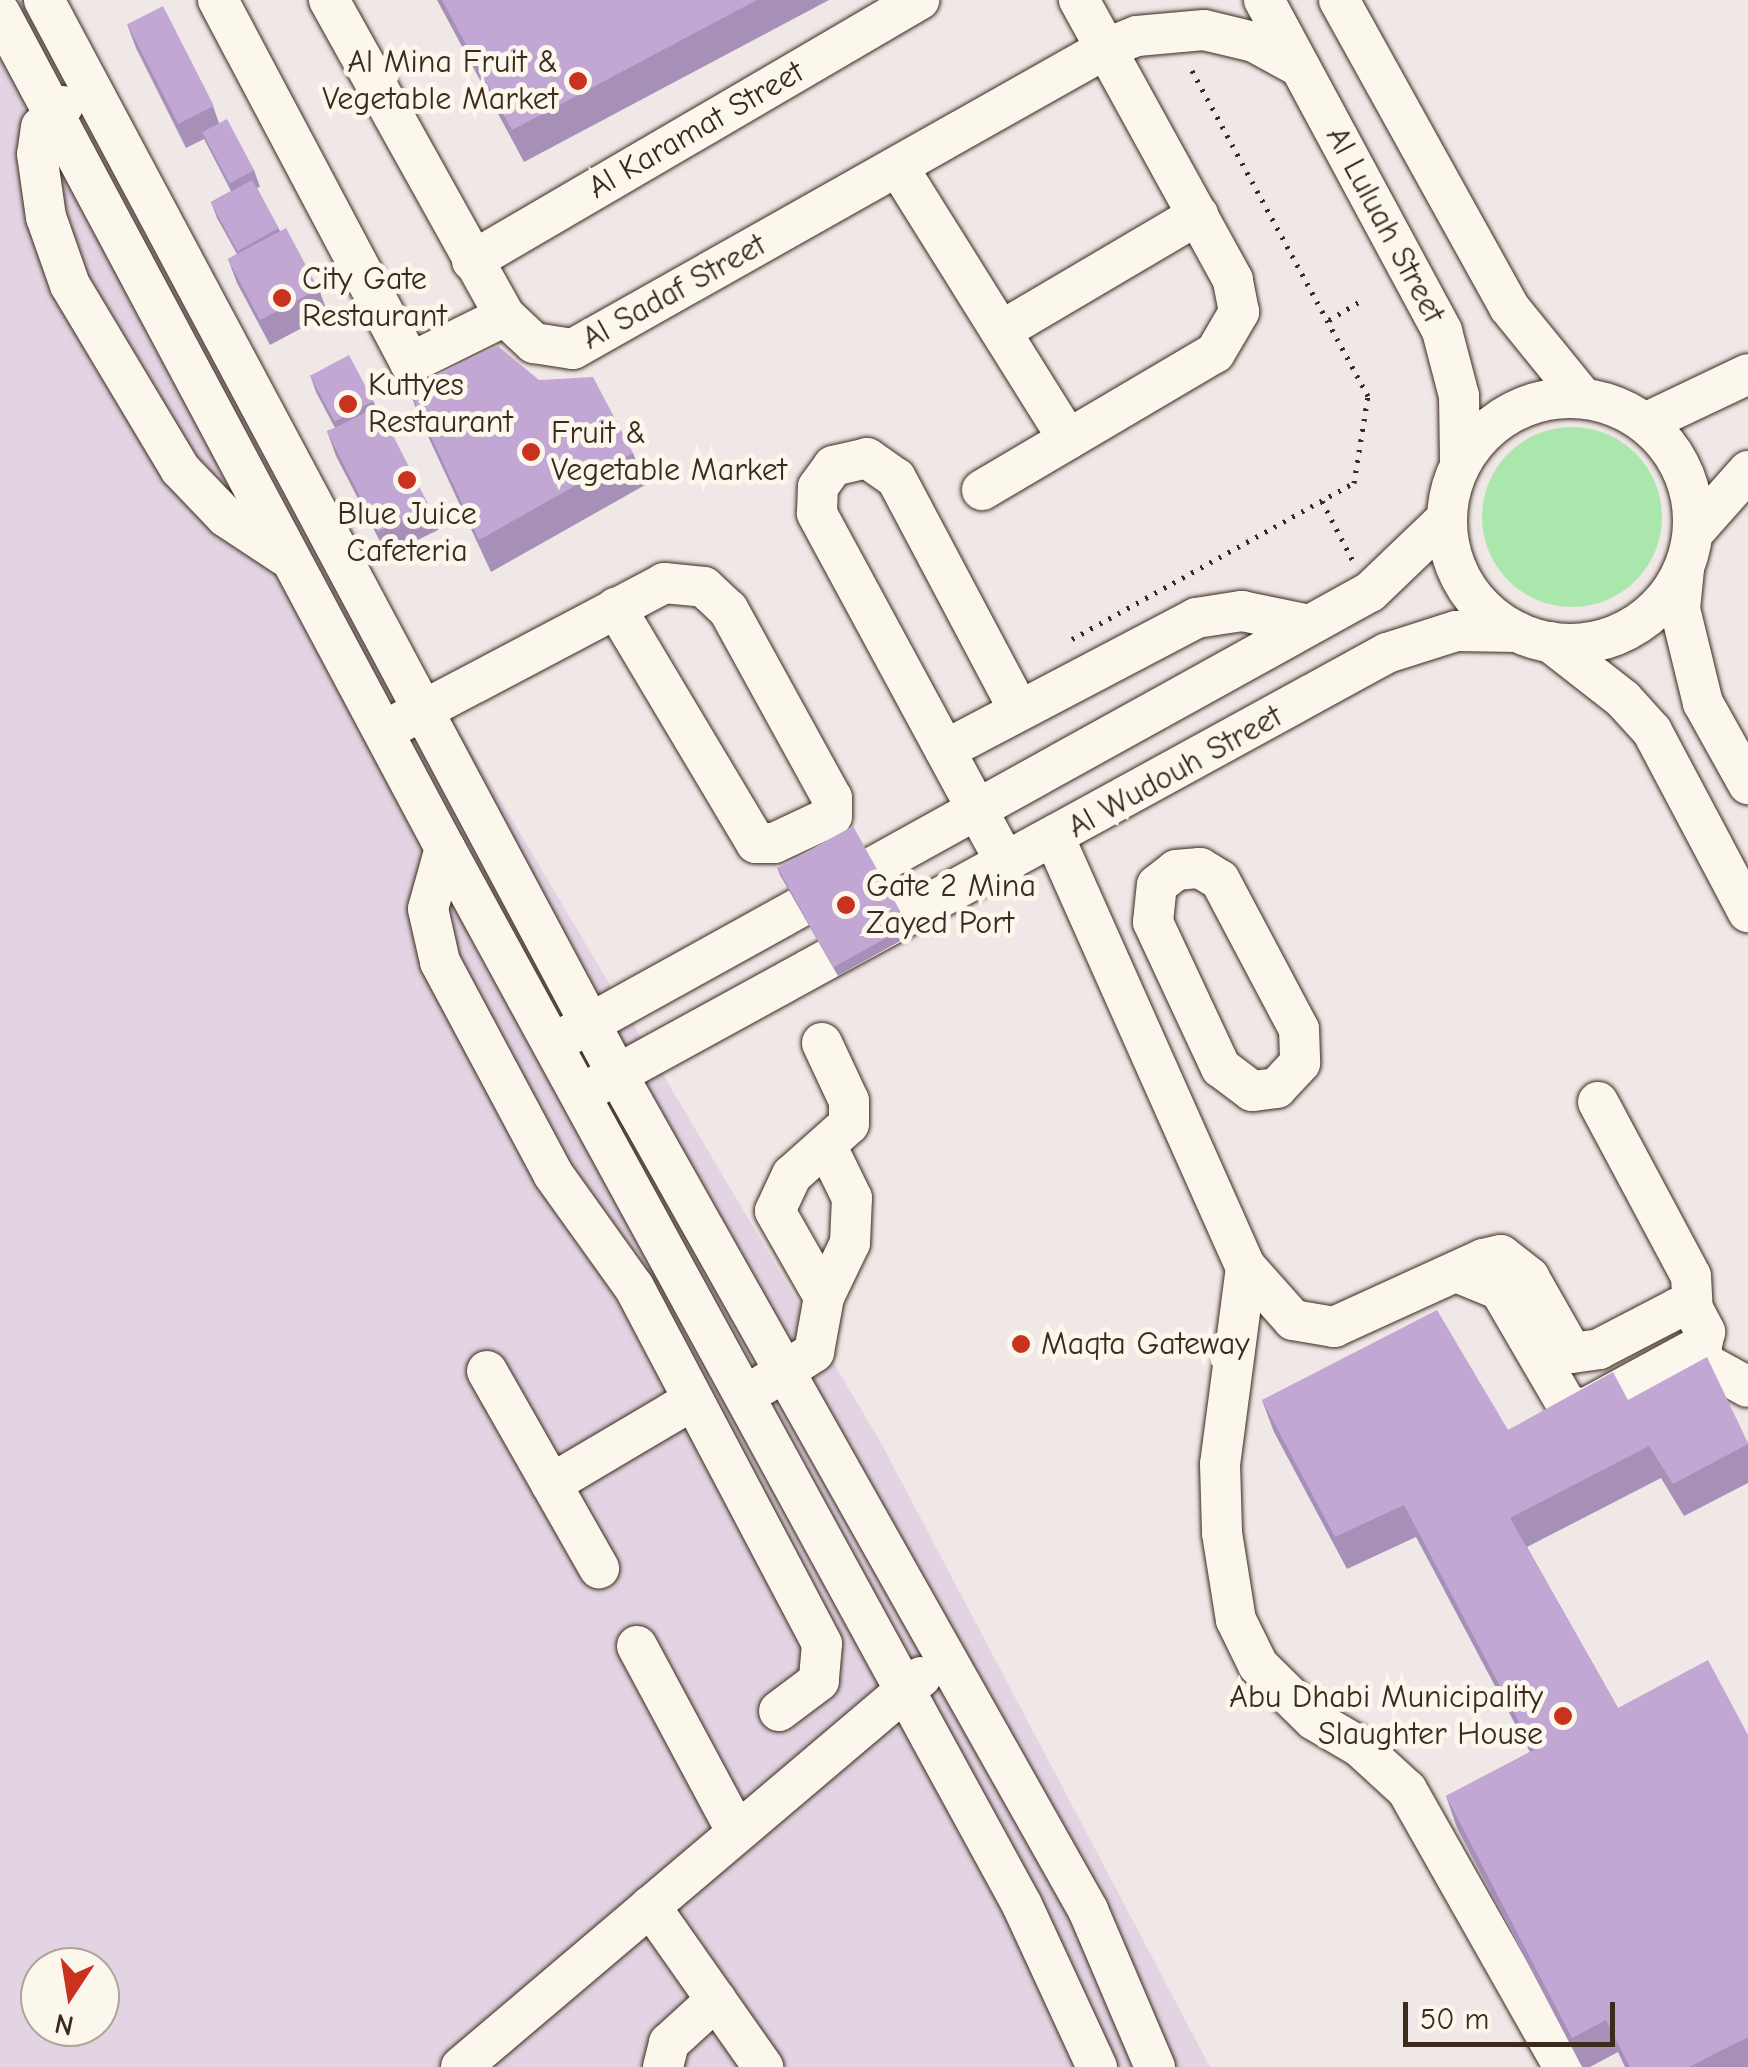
<!DOCTYPE html>
<html>
<head>
<meta charset="utf-8">
<style>
	body { margin:0 }
	#map { position:relative; width:1748px; height:2067px; overflow:hidden; background:#f0e7e7; font-family:"Comic Neue",sans-serif }
	div>[style] { position:absolute }
	.built>* { inset:0; background:#e2d4e2 }
	.green>* { inset:0; background:#abe7ad }
	.round { border-radius:50% }
	.path>* { height:5px; margin-top:-2.5px; transform-origin:0; background:repeating-linear-gradient(90deg,#3b2a1e 0 2.5px,transparent 0 10.5px) }
	.roads { filter:drop-shadow(0 0 2px #3b2a1e) drop-shadow(0 0 2px #3b2a1e) }
	.minor>* { height:40px; margin:-20px; padding:0 20px; transform-origin:20px; border-radius:20px; background:#fbf7ec }
	.minor>.ring { margin:-20px; padding:0; box-sizing:content-box; background:none; border:40px solid #fbf7ec; border-radius:50% }
	.wall>* { inset:0; background:#a790b7 }
	.building>* { inset:0; background:#c2a7d5; transform-origin:0 0 }
	.dots>* { width:28px; height:28px; translate:-50% -50%; box-sizing:border-box; border:5px solid #fbf7ec; border-radius:50% }
	span { translate:-50% -50%; white-space:nowrap; text-align:center; line-height:1.15; -webkit-text-stroke:10px #fbf7ec; paint-order:stroke }
	.poi-label { font-size:32px; color:#3b2a1e }
	.right { translate:-100% -50%; text-align:right }
	.left { translate:0 -50%; text-align:left }
	.street-label { font-size:32px; color:#3b2a1e }
	.north { position:absolute; left:20px; top:1947px; width:100px; height:100px; box-sizing:border-box; background:#fbf7ec; border:2px solid #aea59a; border-radius:50%; rotate:192deg; font-size:28px; font-weight:700; line-height:40px; text-align:center; color:#3b2a1e }
	.north::after { content:''; display:block; margin:auto; width:35px; height:45px; background:#c8321e; clip-path:polygon(50% 0,100% 100%,50% 72%,0 100%) }
	.scale { position:absolute; left:1403px; top:2002px; width:212px; height:45px; box-sizing:border-box; border:5px solid #3b2a1e; border-top:0; padding-left:12px; font-size:30px; line-height:35px; white-space:nowrap; color:#3b2a1e; -webkit-text-stroke:8px #fbf7ec; paint-order:stroke }
</style>
</head>
<body>
<div id="map">
	<div class="built">
		<div style="clip-path:polygon(evenodd,0 0,59px 0,423px 669px,881px 1443px,1210px 2067px,0 2067px,0 0,40px 1967px,100px 1967px,100px 2027px,40px 2027px,40px 1967px)"></div>
	</div>
	<div class="green">
		<div class="round" style="left:1482px;top:427px;width:180px;height:180px"></div>
	</div>
	<div class="path">
		<div style="left:1329px;top:320px;width:37px;rotate:-31deg"></div>
		<div style="left:1322px;top:501px;width:68px;rotate:62.7deg"></div>
		<div style="left:1072px;top:639px;width:322px;rotate:-29deg"></div>
		<div style="left:1354px;top:483px;width:88px;rotate:-80.9deg"></div>
		<div style="left:1368px;top:396px;width:376px;rotate:-118.4deg"></div>
	</div>
	<div class="roads">
		<div class="minor">
			<div style="left:44px;top:0;width:1217px;rotate:61.92deg"></div>
			<div style="left:617px;top:1074px;width:960px;rotate:60.6deg"></div>
			<div style="left:1088px;top:1910px;width:171px;rotate:66.9deg"></div>
			<div style="left:218px;top:0;width:411px;rotate:62.1deg"></div>
			<div style="left:410px;top:363px;width:106px;rotate:-26.3deg"></div>
			<div style="left:329px;top:0;width:362px;rotate:60.9deg"></div>
			<div style="left:505px;top:316px;width:40px;rotate:43deg"></div>
			<div style="left:534px;top:343px;width:39px;rotate:9deg"></div>
			<div style="left:573px;top:349px;width:613px;rotate:-29.41deg"></div>
			<div style="left:1107px;top:48px;width:32px;rotate:-22deg"></div>
			<div style="left:1137px;top:36px;width:67px;rotate:-5.1deg"></div>
			<div style="left:1204px;top:30px;width:51px;rotate:13.5deg"></div>
			<div style="left:1254px;top:42px;width:52px;rotate:28.5deg"></div>
			<div style="left:1264px;top:0;width:376px;rotate:61.7deg"></div>
			<div style="left:1442px;top:331px;width:67px;rotate:75.3deg"></div>
			<div style="left:1459px;top:396px;width:67px;rotate:89.1deg"></div>
			<div style="left:1339px;top:0;width:351px;rotate:61deg"></div>
			<div style="left:1509px;top:307px;width:117px;rotate:50.9deg"></div>
			<div style="left:0;top:13px;width:946px;rotate:61.95deg"></div>
			<div style="left:445px;top:848px;width:1204px;rotate:61.37deg"></div>
			<div style="left:1022px;top:1905px;width:179px;rotate:65.2deg"></div>
			<div style="left:63px;top:106px;width:30px;rotate:136deg"></div>
			<div style="left:41px;top:127px;width:27px;rotate:98deg"></div>
			<div style="left:37px;top:154px;width:64px;rotate:81.9deg"></div>
			<div style="left:46px;top:217px;width:72px;rotate:70.6deg"></div>
			<div style="left:70px;top:285px;width:214px;rotate:59.1deg"></div>
			<div style="left:180px;top:469px;width:66px;rotate:46.2deg"></div>
			<div style="left:226px;top:517px;width:71px;rotate:33.5deg"></div>
			<div style="left:898px;top:167px;width:321px;rotate:58deg"></div>
			<div style="left:472px;top:261px;width:518px;rotate:-30.28deg"></div>
			<div style="left:1001px;top:331px;width:229px;rotate:-30.5deg"></div>
			<div class="ring" style="left:1447px;top:398px;width:206px;height:206px"></div>
			<div style="left:1645px;top:423px;width:114px;rotate:-25.4deg"></div>
			<div style="left:982px;top:490px;width:270px;rotate:-30.5deg"></div>
			<div style="left:1215px;top:353px;width:48px;rotate:-59.7deg"></div>
			<div style="left:1239px;top:312px;width:33px;rotate:-101deg"></div>
			<div style="left:1233px;top:280px;width:320px;rotate:-118.8deg"></div>
			<div style="left:1693px;top:533px;width:83px;rotate:-48.4deg"></div>
			<div style="left:1684px;top:569px;width:40px;rotate:95.7deg"></div>
			<div style="left:1680px;top:609px;width:97px;rotate:76.3deg"></div>
			<div style="left:1703px;top:703px;width:93px;rotate:60.9deg"></div>
			<div style="left:1550px;top:642px;width:93px;rotate:38deg"></div>
			<div style="left:1623px;top:699px;width:43px;rotate:47.8deg"></div>
			<div style="left:1652px;top:731px;width:205px;rotate:62.1deg"></div>
			<div style="left:399px;top:723px;width:300px;rotate:-27.8deg"></div>
			<div style="left:664px;top:583px;width:40px;rotate:5.7deg"></div>
			<div style="left:704px;top:587px;width:33px;rotate:43deg"></div>
			<div style="left:728px;top:609px;width:216px;rotate:61.2deg"></div>
			<div style="left:832px;top:798px;width:18px;rotate:90deg"></div>
			<div style="left:832px;top:816px;width:64px;rotate:155deg"></div>
			<div style="left:774px;top:843px;width:18px;rotate:180deg"></div>
			<div style="left:756px;top:843px;width:274px;rotate:-120.8deg"></div>
			<div style="left:945px;top:750px;width:284px;rotate:-27.7deg"></div>
			<div style="left:1196px;top:618px;width:47px;rotate:-8.7deg"></div>
			<div style="left:1242px;top:611px;width:68px;rotate:11.8deg"></div>
			<div style="left:1055px;top:839px;width:469px;rotate:66deg"></div>
			<div style="left:1246px;top:1267px;width:71px;rotate:48.4deg"></div>
			<div style="left:1293px;top:1320px;width:42px;rotate:9.7deg"></div>
			<div style="left:1334px;top:1327px;width:164px;rotate:-24.5deg"></div>
			<div style="left:1483px;top:1259px;width:18px;rotate:-13deg"></div>
			<div style="left:1501px;top:1255px;width:36px;rotate:38deg"></div>
			<div style="left:1529px;top:1277px;width:87px;rotate:60.5deg"></div>
			<div style="left:1572px;top:1353px;width:27px;rotate:-8deg"></div>
			<div style="left:1599px;top:1349px;width:89px;rotate:-27.4deg"></div>
			<div style="left:1678px;top:1308px;width:15px;rotate:4deg"></div>
			<div style="left:1693px;top:1309px;width:26px;rotate:62deg"></div>
			<div style="left:1705px;top:1332px;width:13px;rotate:103deg"></div>
			<div style="left:1702px;top:1345px;width:132px;rotate:151.5deg"></div>
			<div style="left:1586px;top:1408px;width:18px;rotate:-177deg"></div>
			<div style="left:1568px;top:1407px;width:135px;rotate:-120.2deg"></div>
			<div style="left:1500px;top:1290px;width:44px;rotate:-157.5deg"></div>
			<div style="left:445px;top:848px;width:63px;rotate:105.6deg"></div>
			<div style="left:428px;top:909px;width:54px;rotate:77.2deg"></div>
			<div style="left:440px;top:962px;width:240px;rotate:61.9deg"></div>
			<div style="left:553px;top:1174px;width:139px;rotate:54.4deg"></div>
			<div style="left:634px;top:1287px;width:403px;rotate:62.2deg"></div>
			<div style="left:822px;top:1644px;width:37px;rotate:95deg"></div>
			<div style="left:819px;top:1681px;width:50px;rotate:143.1deg"></div>
			<div style="left:1007px;top:865px;width:400px;rotate:-118.4deg"></div>
			<div style="left:817px;top:513px;width:26px;rotate:-88deg"></div>
			<div style="left:818px;top:487px;width:26px;rotate:-54deg"></div>
			<div style="left:833px;top:466px;width:35px;rotate:-13deg"></div>
			<div style="left:867px;top:458px;width:35px;rotate:35deg"></div>
			<div style="left:896px;top:478px;width:263px;rotate:62.1deg"></div>
			<div style="left:1200px;top:868px;width:23px;rotate:31deg"></div>
			<div style="left:1220px;top:880px;width:169px;rotate:62.1deg"></div>
			<div style="left:1299px;top:1029px;width:34px;rotate:88deg"></div>
			<div style="left:1300px;top:1063px;width:34px;rotate:133deg"></div>
			<div style="left:1277px;top:1088px;width:25px;rotate:173deg"></div>
			<div style="left:1252px;top:1091px;width:39px;rotate:-143deg"></div>
			<div style="left:1221px;top:1068px;width:161px;rotate:-115deg"></div>
			<div style="left:1153px;top:922px;width:37px;rotate:-84deg"></div>
			<div style="left:1157px;top:885px;width:24px;rotate:-38deg"></div>
			<div style="left:1176px;top:870px;width:24px;rotate:-5deg"></div>
			<div style="left:569px;top:1035px;width:915px;rotate:-28.95deg"></div>
			<div style="left:1370px;top:592px;width:105px;rotate:-43.8deg"></div>
			<div style="left:596px;top:1086px;width:902px;rotate:-28.7deg"></div>
			<div style="left:1387px;top:653px;width:72px;rotate:-17.7deg"></div>
			<div style="left:1456px;top:631px;width:61px;rotate:0.9deg"></div>
			<div style="left:1598px;top:1102px;width:197px;rotate:61.9deg"></div>
			<div style="left:1691px;top:1276px;width:33px;rotate:87deg"></div>
			<div style="left:1246px;top:1267px;width:199px;rotate:97.5deg"></div>
			<div style="left:1220px;top:1464px;width:69px;rotate:88.3deg"></div>
			<div style="left:1222px;top:1533px;width:88px;rotate:80.9deg"></div>
			<div style="left:1236px;top:1620px;width:50px;rotate:63.9deg"></div>
			<div style="left:1258px;top:1665px;width:78px;rotate:44.5deg"></div>
			<div style="left:1314px;top:1720px;width:53px;rotate:30.4deg"></div>
			<div style="left:1360px;top:1747px;width:64px;rotate:42.5deg"></div>
			<div style="left:1407px;top:1790px;width:318px;rotate:60.5deg"></div>
			<div style="left:824px;top:1297px;width:60px;rotate:-64.3deg"></div>
			<div style="left:850px;top:1243px;width:45px;rotate:-87.5deg"></div>
			<div style="left:852px;top:1198px;width:55px;rotate:-116.1deg"></div>
			<div style="left:1688px;top:1354px;width:68px;rotate:28.8deg"></div>
			<div style="left:487px;top:1371px;width:227px;rotate:60.4deg"></div>
			<div style="left:763px;top:1385px;width:61px;rotate:-32.9deg"></div>
			<div style="left:814px;top:1352px;width:56px;rotate:-79.7deg"></div>
			<div style="left:824px;top:1297px;width:99px;rotate:-119.7deg"></div>
			<div style="left:775px;top:1211px;width:40px;rotate:-65deg"></div>
			<div style="left:792px;top:1175px;width:76px;rotate:-41.8deg"></div>
			<div style="left:849px;top:1124px;width:23px;rotate:-90deg"></div>
			<div style="left:849px;top:1101px;width:64px;rotate:-115deg"></div>
			<div style="left:551px;top:1484px;width:165px;rotate:-30.6deg"></div>
			<div style="left:637px;top:1646px;width:210px;rotate:61.8deg"></div>
			<div style="left:650px;top:1906px;width:197px;rotate:54.9deg"></div>
			<div style="left:461px;top:2067px;width:603px;rotate:-40.29deg"></div>
			<div style="left:663px;top:2067px;width:25px;rotate:-76deg"></div>
			<div style="left:669px;top:2043px;width:64px;rotate:-42.5deg"></div>
		</div>
	</div>
	<div class="wall">
		<div style="clip-path:polygon(437px 0,829px 0,524px 162px)"></div>
		<div style="clip-path:polygon(127px 24px,213px 106px,219px 123px,254px 170px,260px 187px,257px 188px,280px 231px,319px 289px,328px 314px,270px 345px,237px 283px,228px 259px,237px 254px,217px 218px,211px 202px,231px 191px,204px 139px,186px 148px,136px 48px)"></div>
		<div style="clip-path:polygon(310px 375px,373px 401px,429px 506px,438px 530px,387px 555px,336px 456px,327px 431px,335px 428px,316px 392px)"></div>
		<div style="clip-path:polygon(539px 380px,633px 453px,645px 485px,491px 572px,420px 419px,408px 387px)"></div>
		<div style="clip-path:polygon(777px 867px,908px 926px,911px 935px,838px 976px,780px 875px)"></div>
		<div style="clip-path:polygon(1262px 1400px,1508px 1430px,1628px 1400px,1748px 1443px,1748px 1483px,1684px 1516px,1661px 1478px,1527px 1547px,1618px 1708px,1748px 1735px,1748px 2067px,1625px 2067px,1618px 2052px,1590px 2067px,1582px 2067px,1457px 1828px,1446px 1796px,1530px 1752px,1416px 1537px,1347px 1569px,1274px 1432px)"></div>
	</div>
	<div class="building">
		<div style="clip-path:polygon(442px 0,757px 0,512px 130px)"></div>
		<div style="left:163px;top:6px;width:112px;height:40px;rotate:63deg"></div>
		<div style="left:227px;top:119px;width:58px;height:28px;rotate:62deg"></div>
		<div style="left:252px;top:180px;width:55px;height:47px;rotate:61deg"></div>
		<div style="left:286px;top:228px;width:69px;height:66px;rotate:62deg"></div>
		<div style="clip-path:polygon(498px 346px,539px 380px,593px 377px,633px 453px,479px 540px,408px 387px)"></div>
		<div style="left:349px;top:355px;width:52px;height:44px;rotate:62deg"></div>
		<div style="left:378px;top:406px;width:112px;height:57px;rotate:63deg"></div>
		<div style="left:853px;top:826px;width:114px;height:86px;rotate:61deg"></div>
		<div style="clip-path:polygon(1437px 1310px,1508px 1430px,1613px 1372px,1628px 1400px,1707px 1357px,1748px 1443px,1748px 1444px,1673px 1484px,1649px 1446px,1510px 1518px,1618px 1708px,1708px 1660px,1748px 1735px,1748px 2037px,1689px 2067px,1630px 2067px,1606px 2020px,1572px 2038px,1446px 1796px,1534px 1750px,1404px 1505px,1335px 1537px,1262px 1400px)"></div>
	</div>
	<div class="dots">
		<div style="left:578px;top:81px;background:#c8321e"></div>
		<div style="left:282px;top:298px;background:#c8321e"></div>
		<div style="left:348px;top:404px;background:#c8321e"></div>
		<div style="left:531px;top:452px;background:#c8321e"></div>
		<div style="left:407px;top:480px;background:#c8321e"></div>
		<div style="left:846px;top:905px;background:#c8321e"></div>
		<div style="left:1021px;top:1344px;background:#c8321e"></div>
		<div style="left:1563px;top:1716px;background:#c8321e"></div>
	</div>
	<div class="poi-label">
		<span class="right" style="left:558px;top:81px">Al Mina Fruit &amp;<br>Vegetable Market</span>
		<span class="left" style="left:302px;top:298px">City Gate<br>Restaurant</span>
		<span class="left" style="left:368px;top:404px">Kuttyes<br>Restaurant</span>
		<span class="left" style="left:551px;top:452px">Fruit &amp;<br>Vegetable Market</span>
		<span style="left:407px;top:533px">Blue Juice<br>Cafeteria</span>
		<span class="left" style="left:866px;top:905px">Gate 2 Mina<br>Zayed Port</span>
		<span class="left" style="left:1041px;top:1344px">Maqta Gateway</span>
		<span class="right" style="left:1543px;top:1716px">Abu Dhabi Municipality<br>Slaughter House</span>
	</div>
	<div class="street-label">
		<span style="left:696px;top:130px;rotate:-30deg">Al Karamat Street</span>
		<span style="left:1385px;top:225px;rotate:62deg">Al Luluah Street</span>
		<span style="left:674px;top:292px;rotate:-29deg">Al Sadaf Street</span>
		<span style="left:1175px;top:772px;rotate:-29deg">Al Wudouh Street</span>
	</div>
	<div class="north">N</div>
	<div class="scale">50 m</div>
</div>
</body>
</html>
